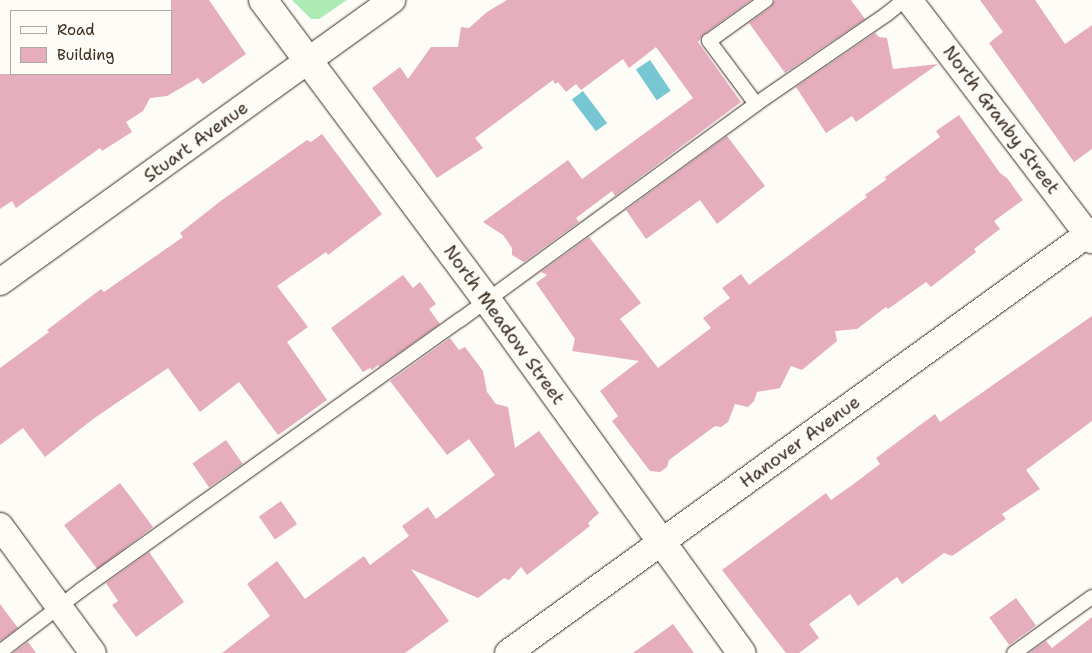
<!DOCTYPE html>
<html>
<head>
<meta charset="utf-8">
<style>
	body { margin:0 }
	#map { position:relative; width:1092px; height:653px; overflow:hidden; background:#fdfcf7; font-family:"Shantell Sans",sans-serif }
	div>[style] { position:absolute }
	.green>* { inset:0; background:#acecb4 }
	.water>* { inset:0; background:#77c6d3; transform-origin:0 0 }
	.building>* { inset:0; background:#e6adbf; transform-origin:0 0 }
	.roads { filter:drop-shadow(0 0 1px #3b2a1e) drop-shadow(0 0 1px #3b2a1e) }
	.lane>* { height:14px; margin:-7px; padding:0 7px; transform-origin:7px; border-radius:7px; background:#fdfcf7 }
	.street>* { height:26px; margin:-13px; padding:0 13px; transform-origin:13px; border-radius:13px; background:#fdfcf7 }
	.secondary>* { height:28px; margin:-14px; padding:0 14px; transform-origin:14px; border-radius:14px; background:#fdfcf7 }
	span { translate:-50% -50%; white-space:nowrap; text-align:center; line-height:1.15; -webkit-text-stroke:4px #fdfcf7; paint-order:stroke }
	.street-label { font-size:18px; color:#3b2a1e }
	.legend { position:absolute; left:10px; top:10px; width:162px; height:65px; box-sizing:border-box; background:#fdfcf7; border:1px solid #afa8a0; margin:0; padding:6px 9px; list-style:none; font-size:15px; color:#3b2a1e }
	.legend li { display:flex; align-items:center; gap:10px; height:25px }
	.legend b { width:25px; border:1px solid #afa8a0 }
</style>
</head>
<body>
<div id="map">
	<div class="green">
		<div style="clip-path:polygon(292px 0,347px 0,319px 19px,311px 19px)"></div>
	</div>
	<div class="water">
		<div style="left:650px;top:60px;width:37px;height:17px;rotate:56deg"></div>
		<div style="left:583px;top:91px;width:40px;height:14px;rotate:53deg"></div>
	</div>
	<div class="building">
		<div style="clip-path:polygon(171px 0,209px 0,246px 54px,203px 84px,198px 78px,167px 96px,150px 98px,143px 111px,126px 122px,132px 132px,102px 151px,100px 148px,16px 208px,12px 201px,0 209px,0 74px,171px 74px)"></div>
		<div style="clip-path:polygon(507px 0,751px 0,704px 34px,698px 42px,741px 102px,615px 196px,612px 191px,576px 218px,579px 222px,524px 262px,512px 255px,512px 248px,503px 235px,483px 222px,568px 160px,582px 179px,693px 98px,656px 47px,629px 68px,623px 59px,581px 90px,576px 84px,566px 92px,558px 82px,555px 84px,553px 80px,475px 138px,483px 148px,437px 178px,372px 88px,400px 67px,408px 79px,431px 47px,458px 47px,461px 27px,469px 28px,487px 12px)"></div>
		<div style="clip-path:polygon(775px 0,851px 0,865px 19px,785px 73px,749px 23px,771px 7px)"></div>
		<div style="clip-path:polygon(980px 0,1035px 0,1065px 44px,1092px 25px,1092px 149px,1074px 162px,989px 43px,1003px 32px)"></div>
		<div style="clip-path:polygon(875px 33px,879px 37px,887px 38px,893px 69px,938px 64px,856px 122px,852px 116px,826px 133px,796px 87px)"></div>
		<div style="clip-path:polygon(959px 115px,1000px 173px,1007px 178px,1023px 200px,994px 221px,1000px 229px,974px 249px,976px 252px,931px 287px,926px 282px,888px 309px,886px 307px,857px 329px,835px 331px,837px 341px,802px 370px,791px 366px,780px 388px,757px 392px,754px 401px,748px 407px,735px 404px,728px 422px,721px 427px,715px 426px,669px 460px,667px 467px,660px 472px,650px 471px,612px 421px,618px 416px,600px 391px,639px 361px,572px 351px,575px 339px,536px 283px,547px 275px,541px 272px,589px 237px,641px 303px,620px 319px,658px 368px,711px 328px,703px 318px,730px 298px,722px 288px,741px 274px,749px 285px,867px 197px,865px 195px,887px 179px,884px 178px,940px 137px,936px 131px)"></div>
		<div style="clip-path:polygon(322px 134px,382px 214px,328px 255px,326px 252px,277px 286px,308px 327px,287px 342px,327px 400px,278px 435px,239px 382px,200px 412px,168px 368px,93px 419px,45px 457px,23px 428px,0 445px,0 368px,49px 332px,47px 330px,101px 289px,104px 292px,183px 237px,180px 233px,222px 200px,307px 140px,311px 142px)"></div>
		<div style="clip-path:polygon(727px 136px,765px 186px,717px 224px,700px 200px,646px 239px,626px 210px)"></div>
		<div style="clip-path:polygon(403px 275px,413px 288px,420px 282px,436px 304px,429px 309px,440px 324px,379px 367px,378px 365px,372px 370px,370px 368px,363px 372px,331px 328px)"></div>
		<div style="clip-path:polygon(1092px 316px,1092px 421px,1026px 470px,1040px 489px,1002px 514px,1006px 519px,952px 556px,944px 553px,902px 584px,897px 577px,858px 606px,850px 594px,809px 624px,819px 638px,799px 653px,786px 653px,722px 570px,826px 493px,831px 500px,855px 483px,880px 464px,876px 458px,935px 414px,940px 422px)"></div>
		<div style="clip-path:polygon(450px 338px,459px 350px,465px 347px,483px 371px,487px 392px,496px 404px,508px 407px,515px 448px,539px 431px,599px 513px,588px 523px,590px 526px,527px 575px,521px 567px,509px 580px,504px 578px,478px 598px,411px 569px,449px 621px,405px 653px,222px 653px,270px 616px,247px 584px,277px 561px,305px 599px,364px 556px,370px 565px,409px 536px,402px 526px,428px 507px,436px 519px,495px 475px,469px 439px,447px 455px,390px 381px)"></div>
		<div style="left:226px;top:440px;width:29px;height:41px;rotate:55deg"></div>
		<div style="left:120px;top:483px;width:55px;height:70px;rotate:53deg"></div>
		<div style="left:281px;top:501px;width:28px;height:27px;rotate:55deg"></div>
		<div style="clip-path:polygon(149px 552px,184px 602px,136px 637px,112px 605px,118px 601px,106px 583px)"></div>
		<div style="left:1016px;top:598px;width:34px;height:33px;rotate:54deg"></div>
		<div style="clip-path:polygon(0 604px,18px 628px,0 641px)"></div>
		<div style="clip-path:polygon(1092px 617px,1092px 653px,1029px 653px,1046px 641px,1052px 648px)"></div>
		<div style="clip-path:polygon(673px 624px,694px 653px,633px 653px)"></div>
		<div style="clip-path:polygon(28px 642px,36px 653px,13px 653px)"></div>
	</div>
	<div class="roads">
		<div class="lane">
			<div style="left:756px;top:104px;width:79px;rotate:-126.7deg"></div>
			<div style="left:709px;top:41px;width:70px;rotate:-35.7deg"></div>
			<div style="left:0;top:652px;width:102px;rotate:-37.4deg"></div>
			<div style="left:81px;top:590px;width:465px;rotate:-35.5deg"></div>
			<div style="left:460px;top:320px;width:366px;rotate:-36.1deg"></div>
			<div style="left:756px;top:104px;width:159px;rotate:-34.5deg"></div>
			<div style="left:887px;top:14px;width:22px;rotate:-39deg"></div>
			<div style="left:1014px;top:653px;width:96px;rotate:-35.7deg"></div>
		</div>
		<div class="street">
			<div style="left:909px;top:0;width:302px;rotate:52.7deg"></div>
			<div style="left:0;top:282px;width:483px;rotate:-35.7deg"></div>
			<div style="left:0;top:526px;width:157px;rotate:53.8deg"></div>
			<div style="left:508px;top:653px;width:721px;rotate:-35.85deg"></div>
		</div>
		<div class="secondary">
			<div style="left:263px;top:0;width:374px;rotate:53.3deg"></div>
			<div style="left:487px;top:300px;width:435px;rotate:54.2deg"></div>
		</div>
	</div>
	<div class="street-label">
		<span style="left:1001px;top:120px;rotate:53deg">North Granby Street</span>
		<span style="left:196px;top:142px;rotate:-36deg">Stuart Avenue</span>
		<span style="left:504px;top:325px;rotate:54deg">North Meadow Street</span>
		<span style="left:800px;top:442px;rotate:-36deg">Hanover Avenue</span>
	</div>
	<ul class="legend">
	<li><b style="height:6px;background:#fdfcf7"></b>Road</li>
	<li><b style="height:14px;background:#e6adbf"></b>Building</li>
	</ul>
</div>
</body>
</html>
